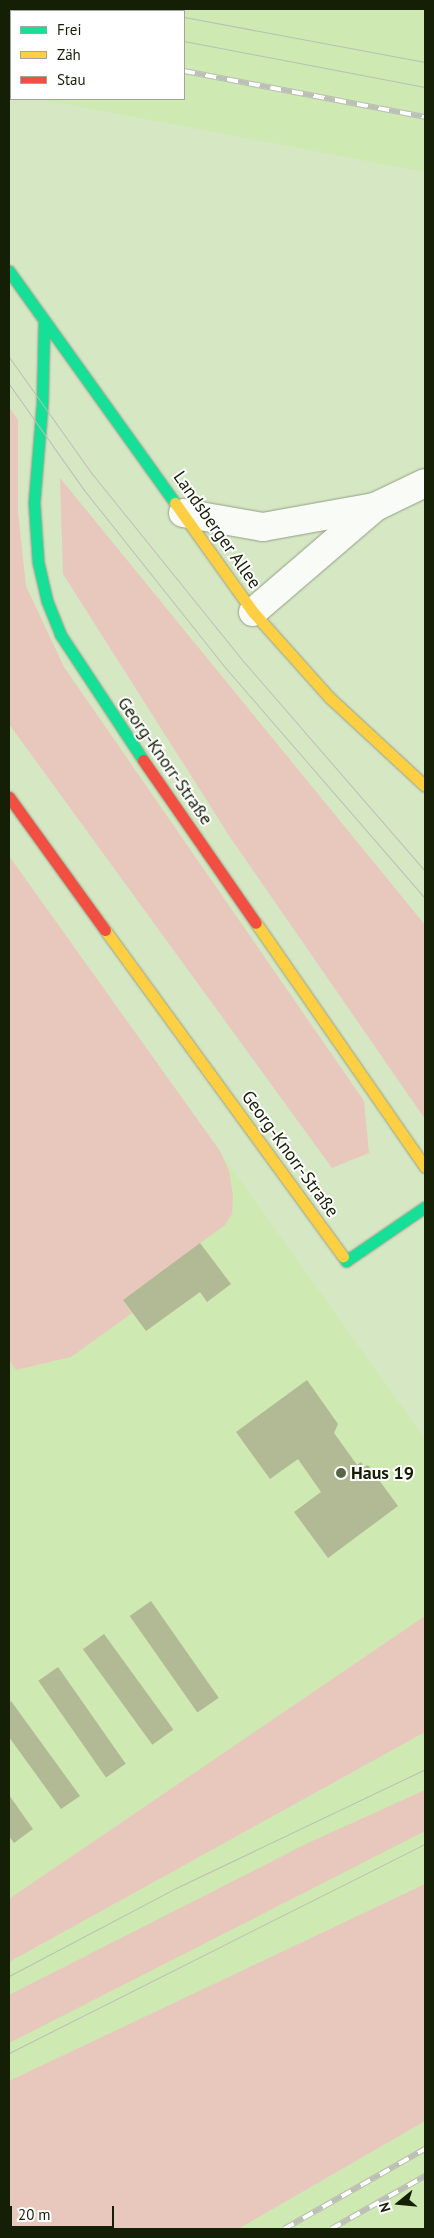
<!DOCTYPE html>
<html>
<head>
<meta charset="utf-8">
<style>
	body { margin:0 }
	#map { position:relative; width:434px; height:2238px; overflow:hidden; background:#d6e7c4; font-family:"PT Sans",sans-serif }
	div>[style] { position:absolute }
	.built>* { inset:0; background:#cee9b1 }
	.green>* { inset:0; background:#e8c7bd }
	.building>* { inset:0; background:#b2b995; transform-origin:0 0 }
	.roads { filter:drop-shadow(0 0 1px #93a085) drop-shadow(0 0 1px #93a085) }
	.street>* { height:28px; margin:-14px; padding:0 14px; transform-origin:14px; border-radius:14px; background:#f9fbf6 }
	.fast>* { height:11px; margin:-5.5px; padding:0 5.5px; transform-origin:5.5px; border-radius:5.5px; background:#16e098 }
	.slow>* { height:11px; margin:-5.5px; padding:0 5.5px; transform-origin:5.5px; border-radius:5.5px; background:#ffcf43 }
	.jam>* { height:11px; margin:-5.5px; padding:0 5.5px; transform-origin:5.5px; border-radius:5.5px; background:#f24e42 }
	.tram>* { height:1px; margin:-0.5px; padding:0 0.5px; transform-origin:0.5px; border-radius:0.5px; background:#bbbfb6 }
	.rail>* { height:5.5px; margin-top:-2.75px; transform-origin:0; background:repeating-linear-gradient(90deg,#fff 0 11px,#bbbfb6 0 22px); box-sizing:border-box; border-block:1px solid #bbbfb6 }
	.dots>* { width:14px; height:14px; translate:-50% -50%; box-sizing:border-box; border:2px solid #fff; border-radius:50% }
	span { translate:-50% -50%; white-space:nowrap; text-align:center; line-height:1.15; -webkit-text-stroke:4px #fff; paint-order:stroke }
	.street-label { font-size:18px; color:#151f06 }
	.poi-label { font-size:18px; color:#151f06; font-weight:700 }
	.left { translate:0 -50%; text-align:left }
	.frame { position:absolute; inset:0; border:10px solid #151f06; pointer-events:none }
	.legend { position:absolute; left:10px; top:10px; width:175px; height:90px; box-sizing:border-box; background:#fff; border:1px solid #a1a59b; margin:0; padding:6px 9px; list-style:none; font-size:15px; color:#151f06 }
	.legend li { display:flex; align-items:center; gap:10px; height:25px }
	.legend b { width:25px; border:1px solid #a1a59b }
	.north { position:absolute; left:374px; top:2178px; width:50px; height:50px; -webkit-text-stroke:4px #fff; paint-order:stroke; rotate:253deg; font-size:14px; font-weight:700; line-height:20px; text-align:center; color:#151f06 }
	.north::after { content:''; display:block; margin:auto; width:18px; height:22px; background:#151f06; clip-path:polygon(50% 0,100% 100%,50% 72%,0 100%) }
	.scale { position:absolute; left:10px; top:2206px; width:104px; height:22px; box-sizing:border-box; border:2px solid #151f06; border-top:0; padding-left:6px; font-size:15px; line-height:18px; white-space:nowrap; color:#151f06; -webkit-text-stroke:4px #fff; paint-order:stroke }
</style>
</head>
<body>
<div id="map">
	<div class="built">
		<div style="clip-path:polygon(9px 9px,425px 9px,425px 172px,40px 99px,184px 99px,184px 11px,11px 11px,11px 93px,9px 93px)"></div>
		<div style="clip-path:polygon(9px 856px,425px 1439px,425px 1616px,9px 1899px)"></div>
		<div style="clip-path:polygon(425px 1732px,425px 1884px,9px 2081px,9px 1962px)"></div>
		<div style="clip-path:polygon(425px 2121px,425px 2229px,238px 2229px)"></div>
	</div>
	<div class="green">
		<div style="clip-path:polygon(9px 407px,18px 420px,18px 512px,26px 586px,64px 667px,364px 1101px,369px 1153px,332px 1168px,9px 724px)"></div>
		<div style="clip-path:polygon(60px 478px,425px 925px,425px 1119px,230px 837px,63px 574px)"></div>
		<div style="clip-path:polygon(9px 856px,220px 1151px,229px 1171px,233px 1196px,232px 1214px,225px 1225px,123px 1300px,132px 1313px,71px 1357px,16px 1370px,9px 1360px)"></div>
		<div style="clip-path:polygon(425px 1616px,425px 1732px,9px 1962px,9px 1899px)"></div>
		<div style="clip-path:polygon(425px 1790px,425px 1831px,9px 2043px,9px 1995px,308px 1843px)"></div>
		<div style="clip-path:polygon(425px 1884px,425px 2121px,238px 2229px,9px 2229px,9px 2081px)"></div>
	</div>
	<div class="building">
		<div style="clip-path:polygon(200px 1243px,231px 1284px,207px 1302px,200px 1292px,146px 1331px,123px 1300px)"></div>
		<div style="clip-path:polygon(307px 1380px,338px 1424px,334px 1433px,357px 1465px,361px 1462px,364px 1467px,368px 1465px,398px 1506px,328px 1558px,294px 1512px,321px 1492px,298px 1459px,270px 1479px,236px 1432px)"></div>
		<div style="left:151px;top:1601px;width:118px;height:26px;rotate:55deg"></div>
		<div style="left:104px;top:1634px;width:118px;height:26px;rotate:54deg"></div>
		<div style="left:58px;top:1667px;width:118px;height:24px;rotate:55deg"></div>
		<div style="clip-path:polygon(11px 1701px,80px 1796px,61px 1809px,9px 1737px,9px 1703px)"></div>
		<div style="clip-path:polygon(9px 1795px,33px 1829px,14px 1843px,9px 1836px)"></div>
	</div>
	<div class="roads">
		<div class="street">
			<div style="left:183px;top:513px;width:81px;rotate:9.9deg"></div>
			<div style="left:263px;top:527px;width:113px;rotate:-10.2deg"></div>
			<div style="left:253px;top:612px;width:161px;rotate:-40.7deg"></div>
			<div style="left:375px;top:507px;width:55px;rotate:-25.6deg"></div>
		</div>
		<div class="fast">
			<div style="left:9px;top:271px;width:285px;rotate:54.4deg"></div>
			<div style="left:44px;top:320px;width:85px;rotate:91.3deg"></div>
			<div style="left:42px;top:405px;width:98px;rotate:94.7deg"></div>
			<div style="left:34px;top:503px;width:59px;rotate:86.1deg"></div>
			<div style="left:38px;top:562px;width:40px;rotate:77deg"></div>
			<div style="left:47px;top:601px;width:35px;rotate:68deg"></div>
			<div style="left:60px;top:634px;width:151px;rotate:56.6deg"></div>
			<div style="left:343px;top:1256px;width:6px;rotate:59deg"></div>
			<div style="left:346px;top:1261px;width:96px;rotate:-34.4deg"></div>
		</div>
		<div class="slow">
			<div style="left:175px;top:503px;width:134px;rotate:54.4deg"></div>
			<div style="left:253px;top:612px;width:115px;rotate:48.2deg"></div>
			<div style="left:330px;top:698px;width:129px;rotate:42.8deg"></div>
			<div style="left:256px;top:923px;width:297px;rotate:55.3deg"></div>
			<div style="left:105px;top:930px;width:404px;rotate:53.9deg"></div>
		</div>
		<div class="jam">
			<div style="left:143px;top:760px;width:198px;rotate:55.3deg"></div>
			<div style="left:9px;top:797px;width:164px;rotate:54.2deg"></div>
		</div>
	</div>
	<div class="tram">
		<div style="left:15px;top:9px;width:13px;rotate:9deg"></div>
		<div style="left:139px;top:9px;width:13px;rotate:9deg"></div>
		<div style="left:184px;top:17px;width:245px;rotate:10.6deg"></div>
		<div style="left:184px;top:41px;width:245px;rotate:10.8deg"></div>
		<div style="left:9px;top:357px;width:145px;rotate:54.6deg"></div>
		<div style="left:93px;top:475px;width:240px;rotate:51.1deg"></div>
		<div style="left:244px;top:662px;width:276px;rotate:49.1deg"></div>
		<div style="left:9px;top:384px;width:130px;rotate:54.7deg"></div>
		<div style="left:84px;top:490px;width:223px;rotate:51.5deg"></div>
		<div style="left:223px;top:665px;width:308px;rotate:49.1deg"></div>
		<div style="left:9px;top:1976px;width:189px;rotate:-27.8deg"></div>
		<div style="left:176px;top:1888px;width:276px;rotate:-25.5deg"></div>
		<div style="left:9px;top:2053px;width:466px;rotate:-26.7deg"></div>
	</div>
	<div class="rail">
		<div style="left:9px;top:38px;width:2px"></div>
		<div style="left:184px;top:71px;width:245px;rotate:10.8deg"></div>
		<div style="left:284px;top:2229px;width:162px;rotate:-29.6deg"></div>
		<div style="left:331px;top:2229px;width:108px;rotate:-29.4deg"></div>
	</div>
	<div class="dots">
		<div style="left:341px;top:1473px;background:#596548"></div>
	</div>
	<div class="street-label">
		<span style="left:217px;top:530px;rotate:55deg">Landsberger Allee</span>
		<span style="left:165px;top:761px;rotate:55deg">Georg-Knorr-Straße</span>
		<span style="left:290px;top:1154px;rotate:54deg">Georg-Knorr-Straße</span>
	</div>
	<div class="poi-label">
		<span class="left" style="left:351px;top:1473px">Haus 19</span>
	</div>
	<div class="frame"></div>
	<ul class="legend">
	<li><b style="height:6px;background:#16e098"></b>Frei</li>
	<li><b style="height:6px;background:#ffcf43"></b>Zäh</li>
	<li><b style="height:6px;background:#f24e42"></b>Stau</li>
	</ul>
	<div class="north">N</div>
	<div class="scale">20 m</div>
</div>
</body>
</html>
